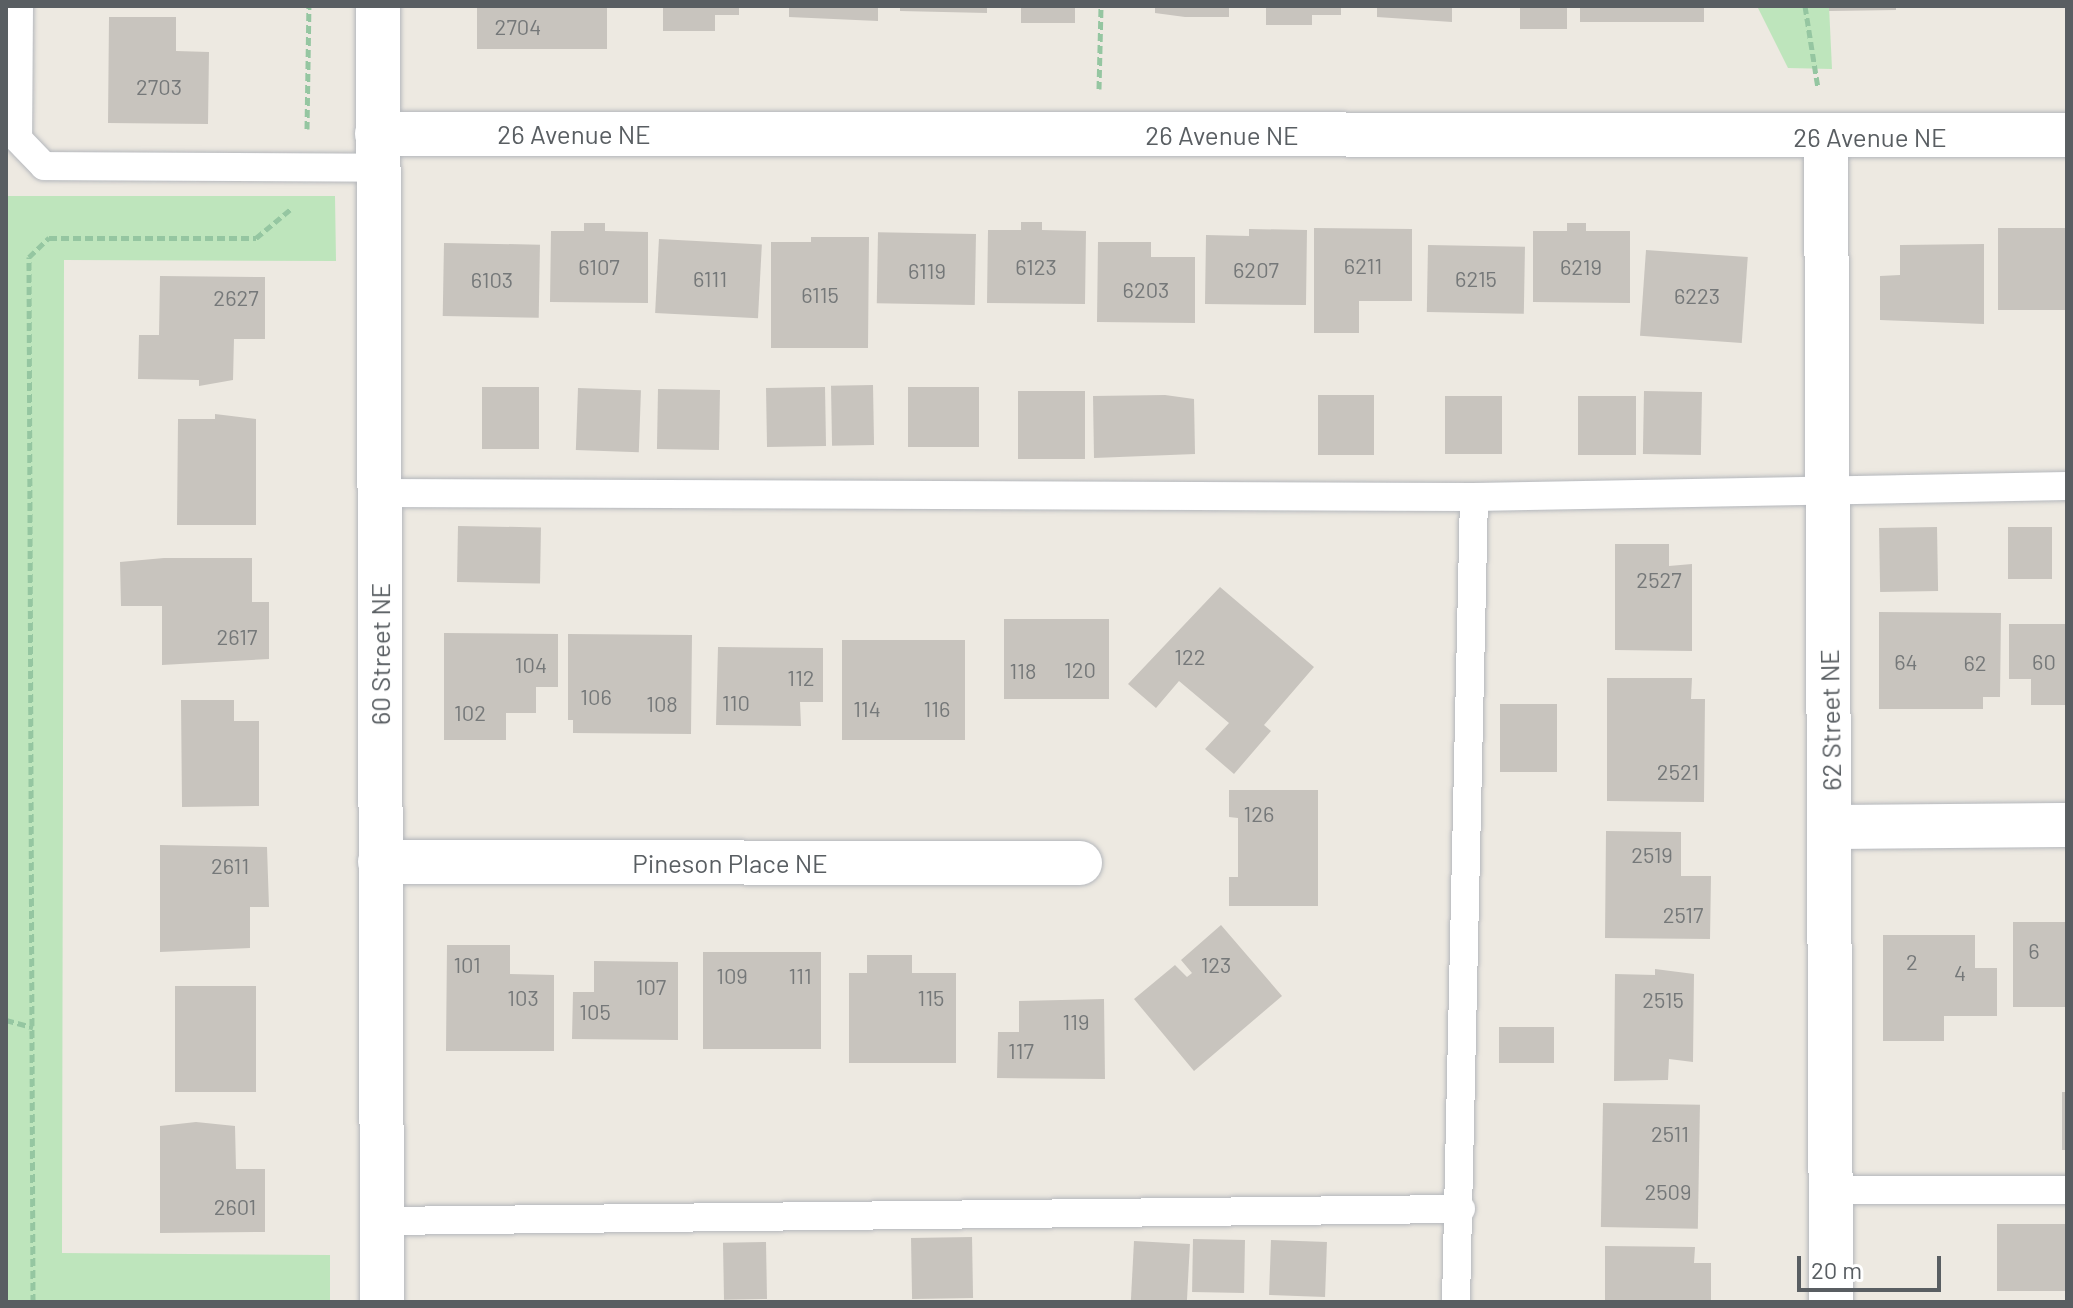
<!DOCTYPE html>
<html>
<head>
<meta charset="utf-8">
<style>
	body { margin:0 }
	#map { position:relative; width:2073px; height:1308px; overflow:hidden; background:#ede9e1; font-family:Barlow,sans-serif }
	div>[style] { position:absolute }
	.green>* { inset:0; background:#bee5bc }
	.building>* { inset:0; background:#c8c4be; transform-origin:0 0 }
	.path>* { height:5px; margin-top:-2.5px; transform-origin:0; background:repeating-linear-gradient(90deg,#95c6a1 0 8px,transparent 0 12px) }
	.roads { filter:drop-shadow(0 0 2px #b4b7bc) drop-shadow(0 0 2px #b4b7bc) }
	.lane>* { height:28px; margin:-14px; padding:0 14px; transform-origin:14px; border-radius:14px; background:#fff }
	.street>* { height:44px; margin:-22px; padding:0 22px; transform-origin:22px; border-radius:22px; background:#fff }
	span { translate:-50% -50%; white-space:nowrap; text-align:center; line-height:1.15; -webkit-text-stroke:6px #fff; paint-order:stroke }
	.number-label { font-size:22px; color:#757879 }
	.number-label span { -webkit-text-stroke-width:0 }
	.street-label { font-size:26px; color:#595e62 }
	.frame { position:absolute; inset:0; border:8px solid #595e62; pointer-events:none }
	.scale { position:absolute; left:1797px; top:1256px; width:144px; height:36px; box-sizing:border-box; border:4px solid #595e62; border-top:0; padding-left:10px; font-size:24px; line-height:28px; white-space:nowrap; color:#595e62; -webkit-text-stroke:6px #fff; paint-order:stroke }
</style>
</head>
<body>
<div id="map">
	<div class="green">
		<div style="clip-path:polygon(1757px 6px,1829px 6px,1832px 69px,1788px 68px)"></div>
		<div style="clip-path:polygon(6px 196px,335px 196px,336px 261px,64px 260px,62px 1253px,330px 1255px,330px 1302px,6px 1302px)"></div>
	</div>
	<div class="building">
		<div style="left:477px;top:6px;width:130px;height:43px"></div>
		<div style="clip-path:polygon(663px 6px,739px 6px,739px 15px,715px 15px,715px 31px,663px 31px)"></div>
		<div style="clip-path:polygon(789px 6px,878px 6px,878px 21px,789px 17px)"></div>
		<div style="clip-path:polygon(900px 6px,987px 6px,987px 13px,900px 11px)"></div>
		<div style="left:1021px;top:6px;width:54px;height:17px"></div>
		<div style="clip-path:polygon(1155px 6px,1229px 6px,1229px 17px,1185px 17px,1155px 13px)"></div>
		<div style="clip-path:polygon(1266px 6px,1341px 6px,1341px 15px,1312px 15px,1312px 25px,1266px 25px)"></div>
		<div style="clip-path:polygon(1377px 6px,1452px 6px,1452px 22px,1377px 17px)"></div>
		<div style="left:1520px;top:6px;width:47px;height:23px"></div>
		<div style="left:1580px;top:6px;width:124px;height:16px"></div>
		<div style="clip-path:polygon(1829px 6px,1896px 6px,1896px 10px,1829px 11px)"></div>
		<div style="clip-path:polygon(109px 17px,176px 17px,176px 51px,209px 52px,208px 124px,108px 123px)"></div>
		<div style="clip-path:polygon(1021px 222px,1042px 222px,1042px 230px,1086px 231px,1085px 304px,987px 303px,988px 230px,1021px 230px)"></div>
		<div style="clip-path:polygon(584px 223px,605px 223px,605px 231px,648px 232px,648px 303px,550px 302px,551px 231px,584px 231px)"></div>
		<div style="clip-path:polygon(1567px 223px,1586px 223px,1586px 231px,1630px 231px,1630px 303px,1533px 302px,1533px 231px,1567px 231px)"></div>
		<div style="clip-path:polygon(1314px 228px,1412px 229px,1412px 301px,1359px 301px,1359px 333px,1314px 333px)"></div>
		<div style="left:2067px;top:228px;width:82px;height:69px;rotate:90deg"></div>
		<div style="clip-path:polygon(1249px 229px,1307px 230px,1306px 305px,1205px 304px,1206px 235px,1249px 236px)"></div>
		<div style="left:976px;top:234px;width:71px;height:98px;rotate:91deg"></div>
		<div style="clip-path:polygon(811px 237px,869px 237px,868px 348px,771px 348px,771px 242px,811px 242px)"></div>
		<div style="left:659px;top:239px;width:103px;height:74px;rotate:3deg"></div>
		<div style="clip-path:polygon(1098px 242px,1151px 242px,1151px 257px,1195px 257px,1195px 323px,1097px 322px)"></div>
		<div style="left:444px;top:243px;width:96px;height:73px;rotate:1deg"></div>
		<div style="clip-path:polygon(1984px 244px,1984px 324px,1880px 320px,1880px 276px,1900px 275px,1900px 245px)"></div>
		<div style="left:1428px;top:245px;width:97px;height:67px;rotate:1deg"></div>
		<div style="left:1646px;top:250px;width:102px;height:86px;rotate:4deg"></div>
		<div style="clip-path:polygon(160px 276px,265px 277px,265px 339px,234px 339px,233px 380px,199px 386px,199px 380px,138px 379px,139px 335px,159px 335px)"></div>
		<div style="left:873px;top:385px;width:60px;height:42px;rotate:89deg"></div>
		<div style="left:482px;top:387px;width:57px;height:62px"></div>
		<div style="left:825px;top:387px;width:59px;height:59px;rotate:89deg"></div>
		<div style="left:979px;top:387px;width:60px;height:71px;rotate:90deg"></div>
		<div style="left:578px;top:388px;width:63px;height:62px;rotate:2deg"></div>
		<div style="left:658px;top:389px;width:62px;height:60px;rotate:1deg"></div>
		<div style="left:1018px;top:391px;width:67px;height:68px"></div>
		<div style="left:1644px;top:391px;width:58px;height:63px;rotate:1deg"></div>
		<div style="clip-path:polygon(1165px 395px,1194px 399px,1195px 454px,1094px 458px,1093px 396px)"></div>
		<div style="left:1318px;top:395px;width:56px;height:60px"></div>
		<div style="left:1445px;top:396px;width:57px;height:58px"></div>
		<div style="left:1578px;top:396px;width:58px;height:59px"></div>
		<div style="clip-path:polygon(215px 414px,256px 419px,256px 525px,177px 525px,178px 419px,215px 419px)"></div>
		<div style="left:458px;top:526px;width:83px;height:56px;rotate:1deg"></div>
		<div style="left:1937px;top:527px;width:64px;height:58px;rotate:89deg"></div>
		<div style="left:2008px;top:527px;width:44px;height:52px"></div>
		<div style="clip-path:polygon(1615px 544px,1669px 544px,1669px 566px,1692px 564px,1692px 651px,1615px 650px)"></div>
		<div style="clip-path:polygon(164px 558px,252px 558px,252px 602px,269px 602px,269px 659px,162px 665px,162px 606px,121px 606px,120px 562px)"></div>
		<div style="clip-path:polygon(1220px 587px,1314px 667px,1264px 725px,1271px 731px,1234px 774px,1205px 749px,1229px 723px,1179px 681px,1156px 708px,1128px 684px)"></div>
		<div style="clip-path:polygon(1879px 612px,2001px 613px,2000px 697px,1983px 697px,1983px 709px,1879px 709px)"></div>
		<div style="left:1004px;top:619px;width:105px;height:80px"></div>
		<div style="clip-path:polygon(2009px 624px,2067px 624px,2067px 705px,2031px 705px,2031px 679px,2009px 679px)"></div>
		<div style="clip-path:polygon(444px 633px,558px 634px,558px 687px,536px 687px,536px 713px,506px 713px,506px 740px,444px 740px)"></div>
		<div style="clip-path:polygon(568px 634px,692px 635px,691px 734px,573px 733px,573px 720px,568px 720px)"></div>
		<div style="left:842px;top:640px;width:123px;height:100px"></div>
		<div style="clip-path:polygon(718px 647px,823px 648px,823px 702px,800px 702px,801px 726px,716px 725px)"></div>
		<div style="clip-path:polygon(1607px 678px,1692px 678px,1691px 699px,1705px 699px,1704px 802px,1607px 801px)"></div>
		<div style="clip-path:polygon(181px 700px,234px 700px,234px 721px,259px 721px,259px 806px,182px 807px)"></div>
		<div style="left:1500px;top:704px;width:57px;height:68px"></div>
		<div style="clip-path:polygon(1229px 790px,1318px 790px,1318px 906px,1229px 906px,1229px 877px,1238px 877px,1238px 818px,1229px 817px)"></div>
		<div style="clip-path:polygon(1606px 831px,1681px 832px,1681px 876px,1711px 876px,1710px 939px,1605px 938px)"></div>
		<div style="clip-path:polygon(160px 845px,267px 847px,269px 907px,250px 907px,250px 948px,160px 952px)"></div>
		<div style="left:2013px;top:922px;width:54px;height:85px"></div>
		<div style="clip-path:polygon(1221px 925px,1282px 996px,1194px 1071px,1134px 999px,1175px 965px,1187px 977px,1192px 973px,1181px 960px)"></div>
		<div style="clip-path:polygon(1883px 935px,1975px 935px,1975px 968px,1997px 968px,1997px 1016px,1944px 1016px,1944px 1041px,1883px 1041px)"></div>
		<div style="clip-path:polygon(447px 945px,510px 945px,510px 974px,554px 975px,554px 1051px,446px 1051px)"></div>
		<div style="left:703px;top:952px;width:118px;height:97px"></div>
		<div style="clip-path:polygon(867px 955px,912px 955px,912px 973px,956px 973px,956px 1063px,849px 1063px,849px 973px,867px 973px)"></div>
		<div style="clip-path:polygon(594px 961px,678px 962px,678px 1040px,572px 1039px,573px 992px,594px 992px)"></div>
		<div style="clip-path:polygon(1655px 969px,1694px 974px,1693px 1062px,1669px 1059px,1668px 1080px,1614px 1081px,1615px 974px,1655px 975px)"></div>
		<div style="left:256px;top:986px;width:106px;height:81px;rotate:90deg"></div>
		<div style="clip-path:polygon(1104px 999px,1105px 1079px,997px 1078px,998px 1032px,1019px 1032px,1019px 1001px)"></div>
		<div style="left:1499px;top:1027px;width:55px;height:36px"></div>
		<div style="left:2062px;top:1092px;width:5px;height:58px"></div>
		<div style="left:1603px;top:1103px;width:97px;height:124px;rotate:1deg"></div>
		<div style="clip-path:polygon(196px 1122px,235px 1126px,236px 1169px,265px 1169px,265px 1232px,160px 1233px,160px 1126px)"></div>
		<div style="left:1997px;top:1224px;width:70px;height:67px"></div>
		<div style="left:972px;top:1237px;width:61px;height:61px;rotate:89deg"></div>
		<div style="left:1193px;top:1239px;width:52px;height:53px;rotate:1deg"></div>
		<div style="left:1271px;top:1240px;width:56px;height:55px;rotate:2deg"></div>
		<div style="left:1134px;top:1241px;width:56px;height:59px;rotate:3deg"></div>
		<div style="left:766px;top:1242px;width:57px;height:43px;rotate:89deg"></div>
		<div style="clip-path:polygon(1605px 1246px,1695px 1247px,1694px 1263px,1711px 1263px,1711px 1302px,1605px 1302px)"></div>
	</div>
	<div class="path">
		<div style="left:1805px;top:6px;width:83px;rotate:81deg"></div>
		<div style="left:1099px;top:89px;width:83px;rotate:-88.6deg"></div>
		<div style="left:307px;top:129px;width:123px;rotate:-89.1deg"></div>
		<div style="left:6px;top:1020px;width:28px;rotate:15deg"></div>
		<div style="left:33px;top:1302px;width:1045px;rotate:-90.22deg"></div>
		<div style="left:29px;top:257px;width:28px;rotate:-44deg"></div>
		<div style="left:49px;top:238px;width:207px"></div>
		<div style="left:256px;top:238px;width:47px;rotate:-39.8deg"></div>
	</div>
	<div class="roads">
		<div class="lane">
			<div style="left:19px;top:6px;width:133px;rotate:90.4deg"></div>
			<div style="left:18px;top:139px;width:37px;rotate:46deg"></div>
			<div style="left:44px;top:166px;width:330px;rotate:0.3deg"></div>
			<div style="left:380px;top:493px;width:1094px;rotate:0.21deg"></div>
			<div style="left:1474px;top:497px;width:593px;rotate:-1.06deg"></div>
			<div style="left:1831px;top:1190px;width:236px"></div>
			<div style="left:381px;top:1221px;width:1080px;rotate:-0.64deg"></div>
			<div style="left:1456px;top:1302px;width:805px;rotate:-88.72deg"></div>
		</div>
		<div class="street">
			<div style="left:378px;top:6px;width:1296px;rotate:89.82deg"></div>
			<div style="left:377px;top:134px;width:1690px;rotate:0.03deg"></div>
			<div style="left:1826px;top:138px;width:1164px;rotate:89.75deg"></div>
			<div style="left:1831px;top:827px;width:236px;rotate:-0.5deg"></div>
			<div style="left:380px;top:862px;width:700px;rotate:0.08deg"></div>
		</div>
	</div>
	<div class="number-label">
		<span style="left:518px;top:27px">2704</span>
		<span style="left:159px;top:87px">2703</span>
		<span style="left:1363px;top:266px">6211</span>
		<span style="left:599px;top:267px">6107</span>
		<span style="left:1036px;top:267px">6123</span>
		<span style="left:1581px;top:267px">6219</span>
		<span style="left:1256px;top:270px">6207</span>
		<span style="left:927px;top:271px">6119</span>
		<span style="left:710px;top:279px">6111</span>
		<span style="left:1476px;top:279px">6215</span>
		<span style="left:492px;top:280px">6103</span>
		<span style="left:1146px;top:290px">6203</span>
		<span style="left:820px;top:295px">6115</span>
		<span style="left:1697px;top:296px">6223</span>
		<span style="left:236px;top:298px">2627</span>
		<span style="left:1659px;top:580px">2527</span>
		<span style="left:237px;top:637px">2617</span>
		<span style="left:1190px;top:657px">122</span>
		<span style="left:1906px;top:662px">64</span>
		<span style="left:2044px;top:662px">60</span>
		<span style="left:1975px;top:663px">62</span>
		<span style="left:531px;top:665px">104</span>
		<span style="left:1080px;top:670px">120</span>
		<span style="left:1023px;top:671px">118</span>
		<span style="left:801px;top:678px">112</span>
		<span style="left:596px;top:697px">106</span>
		<span style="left:736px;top:703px">110</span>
		<span style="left:662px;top:704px">108</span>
		<span style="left:867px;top:709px">114</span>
		<span style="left:937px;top:709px">116</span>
		<span style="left:470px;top:713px">102</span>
		<span style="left:1678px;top:772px">2521</span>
		<span style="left:1259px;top:814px">126</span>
		<span style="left:1652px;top:855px">2519</span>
		<span style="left:230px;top:866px">2611</span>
		<span style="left:1683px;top:915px">2517</span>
		<span style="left:2034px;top:951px">6</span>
		<span style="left:1912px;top:962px">2</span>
		<span style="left:467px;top:965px">101</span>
		<span style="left:1216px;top:965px">123</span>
		<span style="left:1960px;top:973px">4</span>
		<span style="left:732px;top:976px">109</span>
		<span style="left:800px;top:976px">111</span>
		<span style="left:651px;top:987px">107</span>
		<span style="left:523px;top:998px">103</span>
		<span style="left:931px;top:998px">115</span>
		<span style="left:1663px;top:1000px">2515</span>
		<span style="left:595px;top:1012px">105</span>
		<span style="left:1076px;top:1022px">119</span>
		<span style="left:1021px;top:1051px">117</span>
		<span style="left:1670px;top:1134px">2511</span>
		<span style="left:1668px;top:1192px">2509</span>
		<span style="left:235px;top:1207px">2601</span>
	</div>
	<div class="street-label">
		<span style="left:574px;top:134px">26 Avenue NE</span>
		<span style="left:1222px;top:135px">26 Avenue NE</span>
		<span style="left:1870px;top:137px">26 Avenue NE</span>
		<span style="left:380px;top:654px;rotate:-90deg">60 Street NE</span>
		<span style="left:1830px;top:720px;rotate:-91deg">62 Street NE</span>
		<span style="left:730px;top:863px">Pineson Place NE</span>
	</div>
	<div class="frame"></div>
	<div class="scale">20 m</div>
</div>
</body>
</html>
